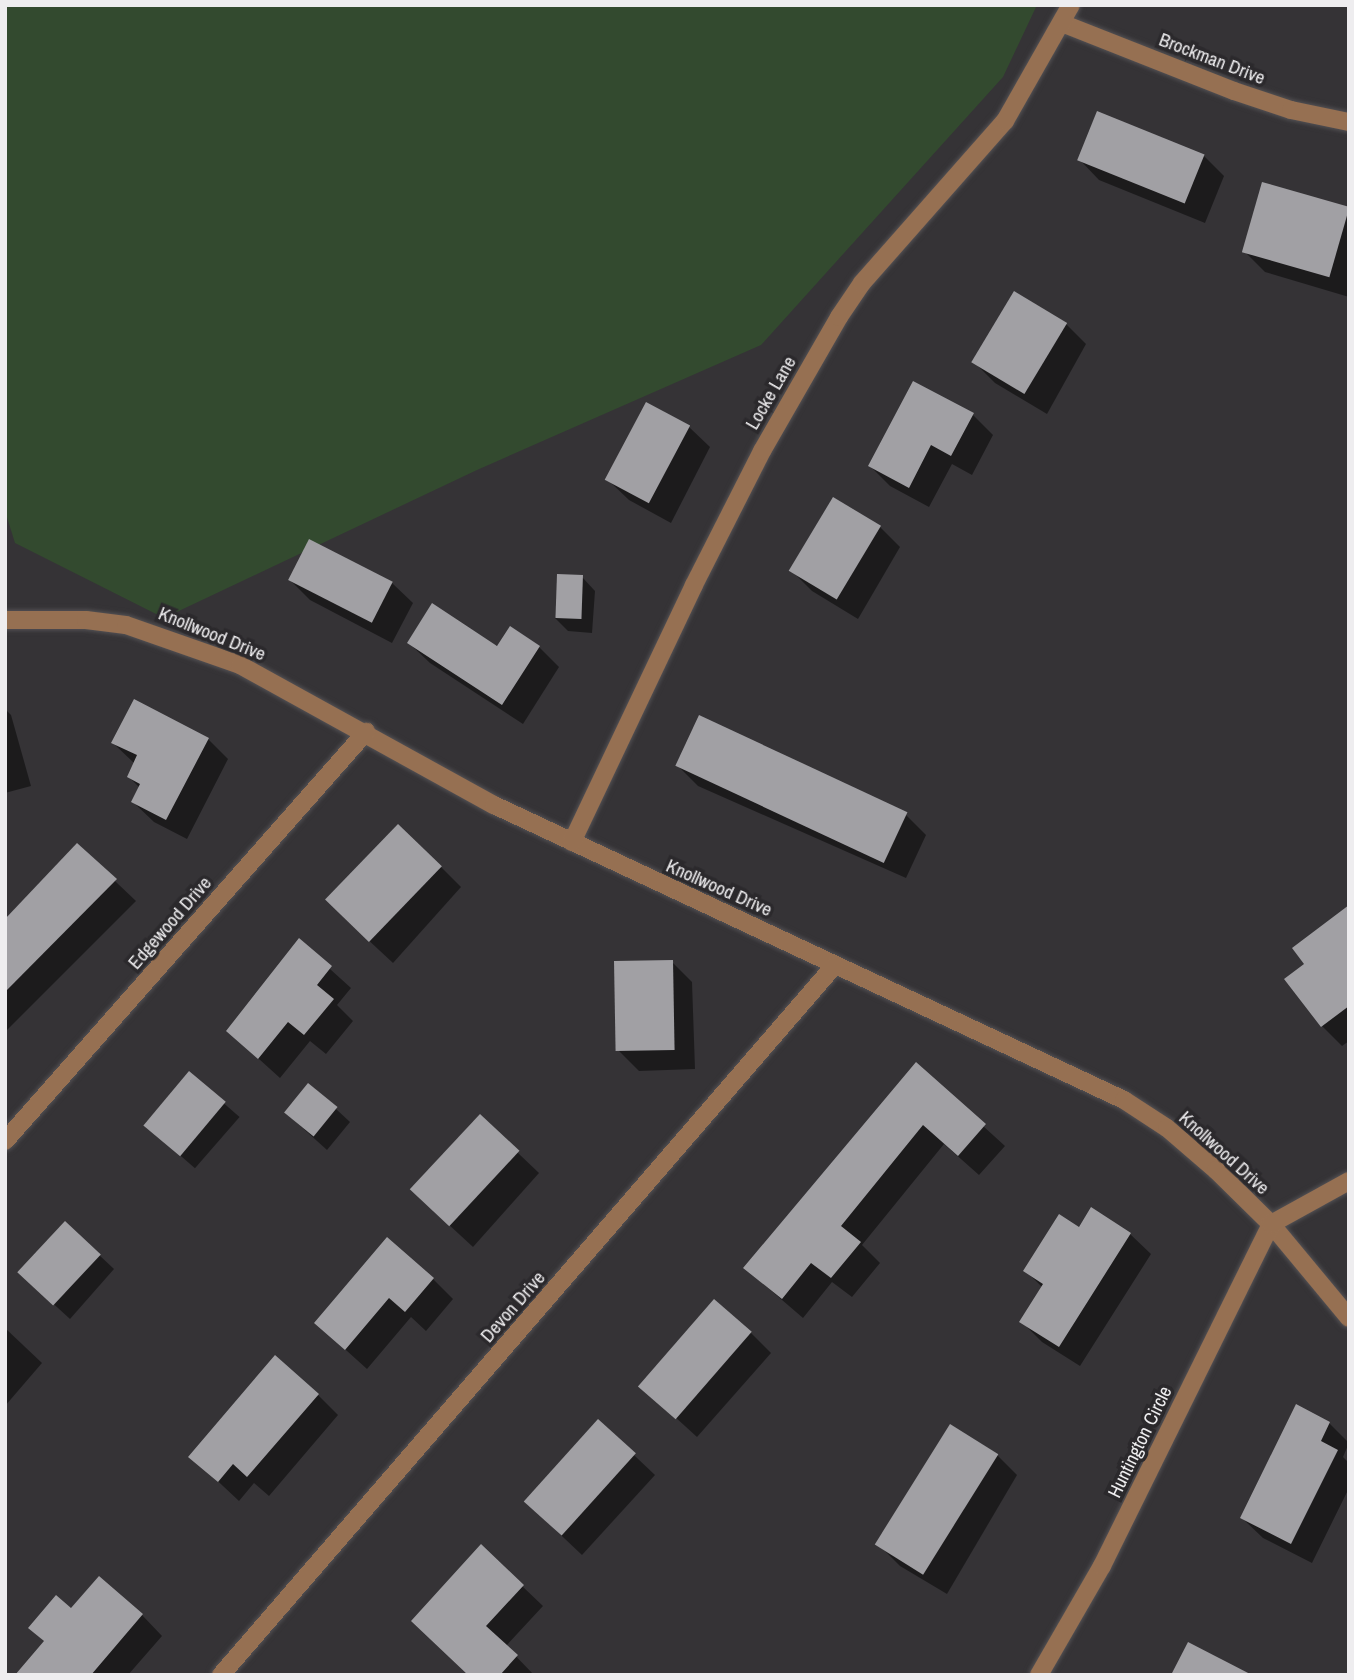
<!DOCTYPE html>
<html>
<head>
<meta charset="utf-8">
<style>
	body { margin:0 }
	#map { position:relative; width:1354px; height:1680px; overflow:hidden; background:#353336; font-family:"Archivo Narrow",sans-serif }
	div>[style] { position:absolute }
	.green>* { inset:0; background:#334a2f }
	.shadow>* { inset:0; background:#0007; transform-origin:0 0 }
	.building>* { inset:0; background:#a1a0a4; transform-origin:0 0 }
	.roads { filter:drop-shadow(0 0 2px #535154) drop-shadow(0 0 2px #535154) }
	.minor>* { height:18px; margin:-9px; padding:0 9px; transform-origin:9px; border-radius:9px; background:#967052 }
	span { translate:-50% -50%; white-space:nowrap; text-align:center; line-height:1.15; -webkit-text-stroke:7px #2b292c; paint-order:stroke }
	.street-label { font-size:19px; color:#eeedef }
	.frame { position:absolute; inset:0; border:7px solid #eeedef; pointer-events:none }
</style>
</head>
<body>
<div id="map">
	<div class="green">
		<div style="clip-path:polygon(5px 5px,1037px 5px,1003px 77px,761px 345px,477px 470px,164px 618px,15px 543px,5px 511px)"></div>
	</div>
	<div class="shadow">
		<div style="clip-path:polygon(1204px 156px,1224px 176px,1205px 223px,1099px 180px,1079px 159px)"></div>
		<div style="clip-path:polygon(1263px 184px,1349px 209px,1349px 297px,1265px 272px,1245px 252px)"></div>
		<div style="clip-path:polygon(1066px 324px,1086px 344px,1047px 414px,995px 383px,975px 363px)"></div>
		<div style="clip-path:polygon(647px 404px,689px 427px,710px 447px,671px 523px,629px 500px,608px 480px)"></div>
		<div style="clip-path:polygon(973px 415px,993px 435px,972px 475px,952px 464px,929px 507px,890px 486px,870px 466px)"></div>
		<div style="clip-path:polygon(880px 527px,900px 547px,858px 619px,812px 591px,792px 571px)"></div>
		<div style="clip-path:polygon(582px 577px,595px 591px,592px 633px,568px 631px,555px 618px)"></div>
		<div style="clip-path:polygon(290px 580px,392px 583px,413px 603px,392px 643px,310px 600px)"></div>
		<div style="clip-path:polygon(409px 643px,539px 647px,559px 667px,523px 724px,430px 663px)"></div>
		<div style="clip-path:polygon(5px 709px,11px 715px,31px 786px,5px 793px)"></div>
		<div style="clip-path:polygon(700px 717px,906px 815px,926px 835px,906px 878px,698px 786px,677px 765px)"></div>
		<div style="clip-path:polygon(208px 739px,228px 759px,187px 839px,154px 822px,133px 802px,140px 788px,129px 777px,134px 763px,113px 743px)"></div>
		<div style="clip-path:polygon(77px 845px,136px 901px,5px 1032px,5px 920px)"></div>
		<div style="clip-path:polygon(441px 867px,461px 887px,393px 963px,350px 923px)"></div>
		<div style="clip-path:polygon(1349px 907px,1349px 1041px,1342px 1046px,1322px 1026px,1306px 965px)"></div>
		<div style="clip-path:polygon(299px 941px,351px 988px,337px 1005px,353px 1021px,326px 1054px,310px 1041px,280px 1078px,228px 1031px)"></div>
		<div style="clip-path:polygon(672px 962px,692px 982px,695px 1069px,639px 1071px,619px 1051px)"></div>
		<div style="clip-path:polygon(916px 1065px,1005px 1146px,979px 1175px,944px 1144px,862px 1245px,880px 1263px,852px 1297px,832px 1282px,803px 1318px,745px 1268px)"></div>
		<div style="left:189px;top:1073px;width:67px;height:68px;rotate:41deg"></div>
		<div style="clip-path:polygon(336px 1109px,350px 1122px,327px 1150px,286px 1113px)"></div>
		<div style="clip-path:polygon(480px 1117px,539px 1173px,473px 1247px,434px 1211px)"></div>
		<div style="clip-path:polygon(65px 1223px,114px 1269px,70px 1319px,35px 1287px)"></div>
		<div style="clip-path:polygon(1080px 1229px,1130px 1234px,1151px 1254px,1080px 1366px,1042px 1342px,1021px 1321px,1043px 1288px,1026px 1271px)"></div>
		<div style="clip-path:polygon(433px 1279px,453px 1299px,426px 1331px,411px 1317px,367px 1369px,316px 1323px)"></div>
		<div style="clip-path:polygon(5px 1328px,42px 1363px,5px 1406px)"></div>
		<div style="clip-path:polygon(751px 1333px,771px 1353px,697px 1437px,640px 1385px)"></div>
		<div style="clip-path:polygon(318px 1395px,338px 1415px,269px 1496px,254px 1483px,239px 1501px,191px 1456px)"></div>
		<div style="clip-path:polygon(598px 1421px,655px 1475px,582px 1555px,546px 1521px)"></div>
		<div style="clip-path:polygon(1329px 1423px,1349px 1443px,1343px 1457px,1349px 1463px,1349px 1488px,1312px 1563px,1263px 1538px,1242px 1518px)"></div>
		<div style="clip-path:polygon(997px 1455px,1017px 1475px,947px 1594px,900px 1566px,880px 1546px)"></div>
		<div style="clip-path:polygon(522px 1586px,543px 1606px,506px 1646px,534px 1675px,469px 1675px,434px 1641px)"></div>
		<div style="clip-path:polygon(71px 1611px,142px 1615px,162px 1636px,128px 1675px,17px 1675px,45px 1642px,31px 1628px)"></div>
	</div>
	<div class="building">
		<div style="left:1097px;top:111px;width:116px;height:53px;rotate:22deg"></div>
		<div style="left:1262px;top:182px;width:91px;height:73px;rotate:16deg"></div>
		<div style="left:1014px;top:291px;width:62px;height:83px;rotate:31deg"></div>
		<div style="clip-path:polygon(913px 381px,974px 413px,951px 456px,931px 445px,909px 488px,868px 466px)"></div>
		<div style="left:646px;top:402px;width:50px;height:88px;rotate:28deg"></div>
		<div style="left:833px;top:497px;width:56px;height:86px;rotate:31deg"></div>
		<div style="left:309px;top:539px;width:94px;height:46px;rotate:27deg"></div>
		<div style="left:557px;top:574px;width:26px;height:44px;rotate:2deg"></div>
		<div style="clip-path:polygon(432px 603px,497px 646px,510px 626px,540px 646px,502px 705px,407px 643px)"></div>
		<div style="clip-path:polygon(134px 699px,209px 738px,166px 820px,131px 802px,140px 784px,127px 777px,137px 755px,111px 743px)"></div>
		<div style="left:699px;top:715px;width:230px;height:56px;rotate:25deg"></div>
		<div style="left:398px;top:824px;width:61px;height:105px;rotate:44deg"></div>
		<div style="clip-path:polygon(77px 843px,117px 879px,5px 992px,5px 919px)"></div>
		<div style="clip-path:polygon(1349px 905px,1349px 1006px,1321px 1027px,1284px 979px,1304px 964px,1292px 948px)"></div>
		<div style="clip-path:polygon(299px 938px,332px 966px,317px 985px,334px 999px,304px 1035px,288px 1022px,258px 1059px,226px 1031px)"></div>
		<div style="left:673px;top:960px;width:90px;height:59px;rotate:89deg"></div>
		<div style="clip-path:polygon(916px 1062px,986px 1124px,958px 1156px,923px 1125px,841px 1226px,861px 1242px,831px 1278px,811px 1263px,782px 1299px,743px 1268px)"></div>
		<div style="left:189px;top:1071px;width:48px;height:71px;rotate:40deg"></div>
		<div style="left:308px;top:1083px;width:38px;height:38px;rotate:39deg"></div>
		<div style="left:480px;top:1114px;width:54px;height:103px;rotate:43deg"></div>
		<div style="clip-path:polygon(1091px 1207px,1131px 1233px,1059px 1347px,1019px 1322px,1043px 1284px,1023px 1271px,1059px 1214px,1079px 1227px)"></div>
		<div style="left:65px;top:1221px;width:49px;height:70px;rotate:43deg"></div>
		<div style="clip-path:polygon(387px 1237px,434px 1278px,405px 1312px,389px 1298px,345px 1350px,314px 1323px)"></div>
		<div style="left:714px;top:1299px;width:50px;height:116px;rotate:41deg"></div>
		<div style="clip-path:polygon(275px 1355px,319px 1394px,247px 1477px,233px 1464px,218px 1482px,188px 1457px)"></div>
		<div style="clip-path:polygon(1296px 1404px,1330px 1422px,1321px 1441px,1338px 1450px,1291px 1544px,1240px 1518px)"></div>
		<div style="left:598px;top:1419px;width:51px;height:111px;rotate:42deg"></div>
		<div style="left:950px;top:1424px;width:57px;height:142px;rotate:32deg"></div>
		<div style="clip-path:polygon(481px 1544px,524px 1585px,486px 1626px,518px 1655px,500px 1675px,468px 1675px,411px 1621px)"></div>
		<div style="clip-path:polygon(99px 1576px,143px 1614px,91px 1675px,15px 1675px,44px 1641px,28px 1628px,56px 1595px,71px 1608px)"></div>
		<div style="clip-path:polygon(1188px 1642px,1252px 1675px,1171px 1675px)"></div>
	</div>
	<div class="roads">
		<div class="minor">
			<div style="left:1064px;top:24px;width:183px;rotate:21.5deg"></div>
			<div style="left:1234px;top:91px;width:60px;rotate:18.4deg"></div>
			<div style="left:1291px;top:110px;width:59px;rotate:11.7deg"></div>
			<div style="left:5px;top:620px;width:81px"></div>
			<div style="left:86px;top:620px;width:40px;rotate:7.1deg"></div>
			<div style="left:126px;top:625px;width:121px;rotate:19.3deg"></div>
			<div style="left:240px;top:665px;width:290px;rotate:28.9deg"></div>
			<div style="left:494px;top:805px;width:696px;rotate:25.09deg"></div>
			<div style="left:1124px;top:1100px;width:51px;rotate:33.1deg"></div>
			<div style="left:1167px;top:1128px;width:65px;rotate:40.6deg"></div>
			<div style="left:1216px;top:1170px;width:77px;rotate:44.5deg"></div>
			<div style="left:1271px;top:1224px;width:122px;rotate:50.3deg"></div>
			<div style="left:572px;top:842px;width:284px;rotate:-64.6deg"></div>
			<div style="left:694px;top:585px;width:150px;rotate:-63.1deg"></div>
			<div style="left:762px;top:451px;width:155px;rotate:-60.1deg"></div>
			<div style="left:839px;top:317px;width:41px;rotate:-55.9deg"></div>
			<div style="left:862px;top:283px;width:216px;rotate:-48.6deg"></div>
			<div style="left:1005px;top:121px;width:133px;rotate:-60.4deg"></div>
			<div style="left:5px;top:1141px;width:546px;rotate:-48.57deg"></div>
			<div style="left:221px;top:1675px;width:937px;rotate:-49.15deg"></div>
			<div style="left:1039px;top:1675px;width:126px;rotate:-60deg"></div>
			<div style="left:1102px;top:1566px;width:381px;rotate:-63.7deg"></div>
			<div style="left:1271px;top:1224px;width:89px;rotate:-28.9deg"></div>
		</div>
	</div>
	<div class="street-label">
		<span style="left:1212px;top:59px;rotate:21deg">Brockman Drive</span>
		<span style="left:771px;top:393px;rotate:-60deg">Locke Lane</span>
		<span style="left:212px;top:634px;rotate:22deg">Knollwood Drive</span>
		<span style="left:719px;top:888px;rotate:24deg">Knollwood Drive</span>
		<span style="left:170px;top:923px;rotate:-49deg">Edgewood Drive</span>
		<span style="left:1224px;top:1153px;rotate:42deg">Knollwood Drive</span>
		<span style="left:513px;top:1307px;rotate:-49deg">Devon Drive</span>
		<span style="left:1140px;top:1442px;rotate:-64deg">Huntington Circle</span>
	</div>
	<div class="frame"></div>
</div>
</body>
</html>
